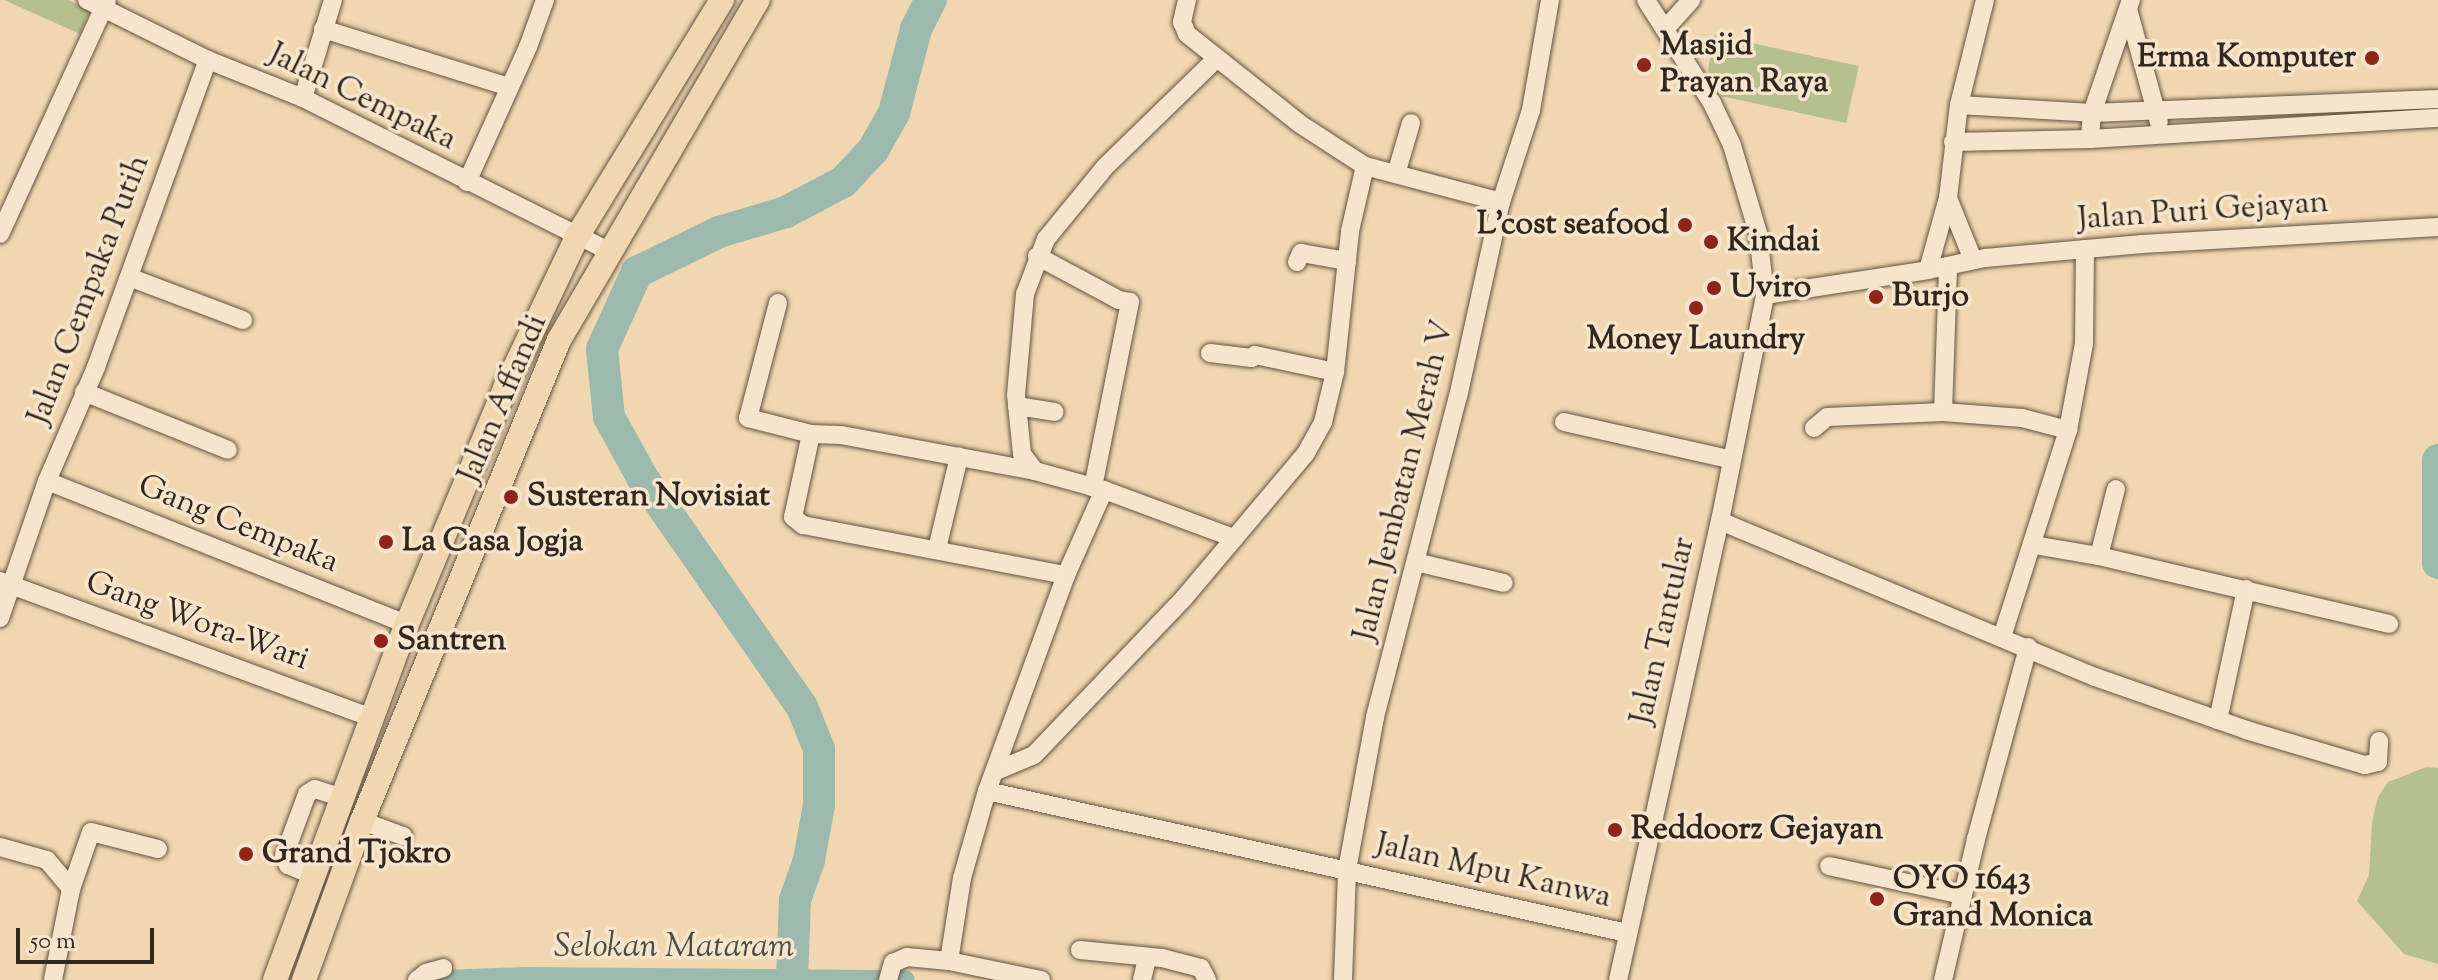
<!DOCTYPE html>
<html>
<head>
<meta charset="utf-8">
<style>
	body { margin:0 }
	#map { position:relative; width:2438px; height:980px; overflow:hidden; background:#f1d7b0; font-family:"Sorts Mill Goudy",serif }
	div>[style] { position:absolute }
	.green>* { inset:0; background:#b6bf8e }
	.canal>* { height:20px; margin:-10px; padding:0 10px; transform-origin:10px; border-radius:10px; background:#9bb9ad }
	.river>* { height:32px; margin:-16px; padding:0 16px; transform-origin:16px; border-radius:16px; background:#9bb9ad }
	.roads { filter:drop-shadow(0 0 2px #615342) drop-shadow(0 0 2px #615342) }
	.minor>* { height:18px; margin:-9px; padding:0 9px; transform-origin:9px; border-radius:9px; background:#f6e5cc }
	.major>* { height:24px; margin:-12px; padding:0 12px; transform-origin:12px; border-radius:12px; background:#f1d7b0 }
	.dots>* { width:22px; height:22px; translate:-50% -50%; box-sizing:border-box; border:4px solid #f6e5cc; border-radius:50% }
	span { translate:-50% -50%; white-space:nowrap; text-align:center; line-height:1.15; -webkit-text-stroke:7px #f6e5cc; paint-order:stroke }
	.poi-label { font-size:32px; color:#31271e; font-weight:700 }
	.left { translate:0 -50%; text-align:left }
	.right { translate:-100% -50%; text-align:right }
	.street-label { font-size:32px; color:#31271e }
	.water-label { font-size:34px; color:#4c4c42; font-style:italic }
	.scale { position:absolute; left:16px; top:928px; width:138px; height:36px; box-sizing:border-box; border:4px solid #31271e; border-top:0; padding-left:10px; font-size:24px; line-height:28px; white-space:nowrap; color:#31271e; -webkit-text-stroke:6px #f6e5cc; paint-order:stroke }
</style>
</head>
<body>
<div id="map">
	<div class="green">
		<div style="clip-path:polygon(4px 0,68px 0,90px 10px,80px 34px)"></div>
		<div style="clip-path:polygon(1714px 35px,1859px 66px,1846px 123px,1721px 96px,1708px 70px)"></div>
		<div style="clip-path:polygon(2426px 767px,2438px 768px,2438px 964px,2404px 954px,2357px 901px,2369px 875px,2372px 822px,2378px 797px,2388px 782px)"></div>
	</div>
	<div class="canal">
		<div style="left:444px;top:980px;width:81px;rotate:-2.1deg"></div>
		<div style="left:525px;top:977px;width:380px;rotate:0.5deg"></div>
	</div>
	<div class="river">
		<div style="left:2438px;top:460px;width:103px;rotate:90deg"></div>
		<div style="left:792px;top:980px;width:80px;rotate:-87.9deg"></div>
		<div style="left:795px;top:900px;width:42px;rotate:-70.7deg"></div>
		<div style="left:809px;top:860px;width:56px;rotate:-79.7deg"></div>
		<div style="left:819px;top:805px;width:56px;rotate:-90deg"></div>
		<div style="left:819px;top:749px;width:45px;rotate:-112deg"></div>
		<div style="left:802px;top:707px;width:280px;rotate:-124.8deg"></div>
		<div style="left:642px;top:477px;width:68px;rotate:-118.8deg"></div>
		<div style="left:609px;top:417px;width:68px;rotate:-95.9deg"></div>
		<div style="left:602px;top:349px;width:85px;rotate:-65.6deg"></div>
		<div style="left:637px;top:272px;width:91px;rotate:-26deg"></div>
		<div style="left:719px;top:232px;width:70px;rotate:-16.6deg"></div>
		<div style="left:786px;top:212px;width:64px;rotate:-27.8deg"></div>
		<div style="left:843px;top:182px;width:44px;rotate:-46.8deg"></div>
		<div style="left:873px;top:150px;width:43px;rotate:-60.4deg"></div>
		<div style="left:894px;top:113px;width:87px;rotate:-75.3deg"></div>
		<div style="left:916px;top:29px;width:33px;rotate:-63deg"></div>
	</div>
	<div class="roads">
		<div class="minor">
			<div style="left:87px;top:0;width:135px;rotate:26.4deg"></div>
			<div style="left:208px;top:60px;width:102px;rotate:21.8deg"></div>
			<div style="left:303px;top:98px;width:344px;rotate:26.6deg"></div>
			<div style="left:1187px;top:0;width:23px;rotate:103deg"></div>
			<div style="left:1182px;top:22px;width:13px;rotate:67deg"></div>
			<div style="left:1187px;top:34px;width:144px;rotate:38.5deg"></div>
			<div style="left:1300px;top:124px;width:77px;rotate:32.9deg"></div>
			<div style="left:1365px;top:166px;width:141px;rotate:14.8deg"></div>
			<div style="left:2128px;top:9px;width:117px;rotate:74.7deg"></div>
			<div style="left:1666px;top:28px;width:38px;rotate:-48deg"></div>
			<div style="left:323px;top:29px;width:195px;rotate:17.3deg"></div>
			<div style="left:1216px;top:59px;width:155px;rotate:135.8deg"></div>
			<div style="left:1105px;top:167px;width:93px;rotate:129.3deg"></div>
			<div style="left:1046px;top:239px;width:59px;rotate:110.9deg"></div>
			<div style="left:1025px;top:294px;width:101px;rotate:95.1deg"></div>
			<div style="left:1016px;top:395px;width:59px;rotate:84.2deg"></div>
			<div style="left:1022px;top:454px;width:21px;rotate:53deg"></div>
			<div style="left:1035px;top:471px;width:72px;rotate:15.4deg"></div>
			<div style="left:1104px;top:490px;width:139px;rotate:20.3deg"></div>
			<div style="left:303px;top:98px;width:102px;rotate:-73deg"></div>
			<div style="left:1959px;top:105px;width:133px;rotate:3.4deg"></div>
			<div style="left:2092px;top:113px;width:346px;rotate:-2.3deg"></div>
			<div style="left:2090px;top:139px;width:26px;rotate:-86deg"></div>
			<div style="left:2092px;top:113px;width:120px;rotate:-71deg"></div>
			<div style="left:1953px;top:142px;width:137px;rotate:-1.3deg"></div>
			<div style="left:2090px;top:139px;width:349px;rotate:-3.5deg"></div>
			<div style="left:1396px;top:174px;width:53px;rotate:-73.6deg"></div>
			<div style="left:467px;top:182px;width:148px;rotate:-65.7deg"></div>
			<div style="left:528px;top:47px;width:50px;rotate:-70.1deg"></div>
			<div style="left:1948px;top:198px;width:67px;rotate:68deg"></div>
			<div style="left:0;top:234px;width:257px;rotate:-65.4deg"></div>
			<div style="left:1037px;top:256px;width:93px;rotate:28.2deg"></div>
			<div style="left:1119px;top:300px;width:11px;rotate:10deg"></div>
			<div style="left:1130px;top:302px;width:189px;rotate:101.3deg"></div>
			<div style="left:1297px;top:262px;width:10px;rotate:-66deg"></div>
			<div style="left:1301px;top:253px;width:47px;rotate:9.9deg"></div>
			<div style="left:1928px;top:270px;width:75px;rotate:-74.5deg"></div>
			<div style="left:1948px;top:198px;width:94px;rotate:-83.3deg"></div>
			<div style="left:1959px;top:105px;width:108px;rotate:-76.1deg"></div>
			<div style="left:129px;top:277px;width:122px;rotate:20.7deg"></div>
			<div style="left:1765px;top:295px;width:165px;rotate:-8.7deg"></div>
			<div style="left:1928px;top:270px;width:58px;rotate:-11.9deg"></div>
			<div style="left:1985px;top:258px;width:158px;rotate:-5.1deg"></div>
			<div style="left:2142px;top:244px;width:296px;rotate:-3.3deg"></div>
			<div style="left:778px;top:303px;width:119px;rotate:104.6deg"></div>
			<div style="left:748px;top:418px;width:65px;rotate:14.3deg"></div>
			<div style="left:1210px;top:353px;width:42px;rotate:6.8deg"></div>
			<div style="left:1252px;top:358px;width:4px;rotate:-45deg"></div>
			<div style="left:1255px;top:355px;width:82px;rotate:12deg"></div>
			<div style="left:84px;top:392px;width:155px;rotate:21.9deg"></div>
			<div style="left:1017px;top:406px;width:38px;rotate:9deg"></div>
			<div style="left:1943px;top:412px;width:146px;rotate:-88deg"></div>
			<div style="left:1564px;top:422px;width:172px;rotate:12.7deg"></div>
			<div style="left:1814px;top:428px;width:17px;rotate:-40deg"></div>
			<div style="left:1827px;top:417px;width:116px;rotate:-2.5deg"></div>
			<div style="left:1943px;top:412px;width:79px;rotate:4.3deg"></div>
			<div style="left:2022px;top:418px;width:48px;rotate:14.6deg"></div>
			<div style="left:1035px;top:471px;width:198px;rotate:-169.5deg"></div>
			<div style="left:840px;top:435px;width:29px;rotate:-178deg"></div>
			<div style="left:811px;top:434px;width:85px;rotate:102.2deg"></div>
			<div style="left:793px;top:517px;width:13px;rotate:39deg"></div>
			<div style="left:803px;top:525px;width:268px;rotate:10.8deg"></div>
			<div style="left:47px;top:481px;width:387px;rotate:21.7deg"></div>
			<div style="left:1720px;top:521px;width:406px;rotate:22.6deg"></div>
			<div style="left:2095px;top:677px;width:160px;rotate:19.3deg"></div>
			<div style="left:2246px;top:730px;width:124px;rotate:16.4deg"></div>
			<div style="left:2365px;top:765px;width:13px;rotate:-13deg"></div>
			<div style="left:2378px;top:762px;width:21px;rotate:-87deg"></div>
			<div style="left:2034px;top:545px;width:66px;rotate:9.6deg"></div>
			<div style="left:2099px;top:556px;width:298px;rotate:13.2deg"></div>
			<div style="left:937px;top:549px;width:95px;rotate:-76.6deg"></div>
			<div style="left:2099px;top:556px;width:69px;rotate:-75.8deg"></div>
			<div style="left:1416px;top:562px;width:90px;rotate:13.4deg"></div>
			<div style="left:0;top:581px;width:397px;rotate:20.2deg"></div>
			<div style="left:0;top:618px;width:145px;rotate:-71.1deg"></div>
			<div style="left:47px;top:481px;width:124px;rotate:-66.7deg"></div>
			<div style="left:96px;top:367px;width:327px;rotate:-70deg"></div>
			<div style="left:2002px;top:637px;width:217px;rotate:-72.3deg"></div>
			<div style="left:2068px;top:430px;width:87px;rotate:-79.5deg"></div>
			<div style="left:2084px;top:344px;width:95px;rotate:-89.4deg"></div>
			<div style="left:2218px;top:720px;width:134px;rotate:-77.9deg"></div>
			<div style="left:996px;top:771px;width:41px;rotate:-22.8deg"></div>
			<div style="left:1034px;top:755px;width:217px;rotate:-46.3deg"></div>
			<div style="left:1184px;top:598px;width:189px;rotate:-49.9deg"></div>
			<div style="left:1306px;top:453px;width:35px;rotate:-61deg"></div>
			<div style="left:1323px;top:422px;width:51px;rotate:-76.5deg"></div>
			<div style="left:1335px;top:372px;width:142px;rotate:-83.9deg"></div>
			<div style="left:1350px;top:231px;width:67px;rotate:-77deg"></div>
			<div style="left:987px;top:791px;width:656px;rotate:12.51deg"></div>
			<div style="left:362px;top:821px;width:44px;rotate:20.1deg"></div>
			<div style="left:0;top:847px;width:49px;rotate:15.5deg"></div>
			<div style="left:47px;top:860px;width:38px;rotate:50deg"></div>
			<div style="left:71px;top:889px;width:93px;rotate:101.2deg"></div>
			<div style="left:1829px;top:866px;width:137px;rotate:12.2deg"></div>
			<div style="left:312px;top:875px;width:26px;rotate:-157deg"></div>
			<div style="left:288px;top:865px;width:10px;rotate:-114deg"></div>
			<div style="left:284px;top:856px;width:66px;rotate:-69.6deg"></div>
			<div style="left:307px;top:794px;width:9px;rotate:-32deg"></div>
			<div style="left:315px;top:789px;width:29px;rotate:18deg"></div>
			<div style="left:71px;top:889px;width:60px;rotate:-70.7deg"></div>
			<div style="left:91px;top:832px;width:69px;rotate:14.2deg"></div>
			<div style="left:1080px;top:950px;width:82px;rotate:5.6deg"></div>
			<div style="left:1162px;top:958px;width:40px;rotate:14.4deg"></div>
			<div style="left:1201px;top:968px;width:13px;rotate:63deg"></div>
			<div style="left:949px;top:961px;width:84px;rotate:-81.1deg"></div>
			<div style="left:962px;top:878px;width:91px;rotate:-74deg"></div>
			<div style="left:987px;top:791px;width:230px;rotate:-69.9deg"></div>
			<div style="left:1066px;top:575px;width:93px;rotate:-65.9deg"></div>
			<div style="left:417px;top:980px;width:11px;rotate:-38deg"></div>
			<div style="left:426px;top:973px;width:18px;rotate:-16deg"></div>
			<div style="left:888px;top:980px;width:18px;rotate:-74deg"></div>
			<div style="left:893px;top:963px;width:15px;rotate:-23deg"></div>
			<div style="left:907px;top:957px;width:42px;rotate:5.4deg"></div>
			<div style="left:949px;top:961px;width:94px;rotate:11.7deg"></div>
			<div style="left:1142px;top:980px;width:23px;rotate:-77deg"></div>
			<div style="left:1343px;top:980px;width:110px;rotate:-87.9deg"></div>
			<div style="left:1347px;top:870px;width:156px;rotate:-79.6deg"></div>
			<div style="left:1375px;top:717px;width:331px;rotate:-75.5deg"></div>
			<div style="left:1458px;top:397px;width:200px;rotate:-77.6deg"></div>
			<div style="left:1501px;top:202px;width:97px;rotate:-71.9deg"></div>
			<div style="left:1531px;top:110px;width:112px;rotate:-80.2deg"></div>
			<div style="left:1618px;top:980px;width:470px;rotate:-77.5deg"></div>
			<div style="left:1720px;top:521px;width:230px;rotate:-78.7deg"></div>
			<div style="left:1765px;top:295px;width:62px;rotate:-96.4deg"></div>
			<div style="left:1758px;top:233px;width:92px;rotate:-106.5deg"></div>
			<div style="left:1732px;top:145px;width:47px;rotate:-115.5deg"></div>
			<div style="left:1712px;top:103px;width:122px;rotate:-122.7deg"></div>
			<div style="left:1943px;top:980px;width:145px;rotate:-76.8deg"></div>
			<div style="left:1976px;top:839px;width:199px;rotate:-74.8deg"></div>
		</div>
		<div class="major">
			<div style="left:275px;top:980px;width:380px;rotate:-69.7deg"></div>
			<div style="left:407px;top:624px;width:258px;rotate:-67.4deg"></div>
			<div style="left:506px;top:386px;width:167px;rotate:-64.5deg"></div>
			<div style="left:578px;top:235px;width:276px;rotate:-58.5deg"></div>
			<div style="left:304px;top:980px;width:169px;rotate:-70deg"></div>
			<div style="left:362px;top:821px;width:520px;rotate:-67.73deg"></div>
			<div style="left:559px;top:340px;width:394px;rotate:-59.7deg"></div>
		</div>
	</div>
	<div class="dots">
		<div style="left:2372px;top:58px;background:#8f2418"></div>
		<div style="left:1644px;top:65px;background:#8f2418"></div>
		<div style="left:1685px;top:225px;background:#8f2418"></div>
		<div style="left:1711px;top:242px;background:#8f2418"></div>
		<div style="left:1714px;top:288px;background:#8f2418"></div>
		<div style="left:1876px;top:297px;background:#8f2418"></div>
		<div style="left:1696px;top:308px;background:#8f2418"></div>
		<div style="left:511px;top:497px;background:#8f2418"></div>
		<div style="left:386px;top:542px;background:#8f2418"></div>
		<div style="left:381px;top:641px;background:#8f2418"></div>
		<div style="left:1615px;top:830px;background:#8f2418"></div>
		<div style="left:246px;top:854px;background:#8f2418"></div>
		<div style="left:1877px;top:899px;background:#8f2418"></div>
	</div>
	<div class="poi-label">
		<span class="left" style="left:1660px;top:65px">Masjid<br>Prayan Raya</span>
		<span class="right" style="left:2356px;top:58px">Erma Komputer</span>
		<span class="right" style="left:1669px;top:225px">L'cost seafood</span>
		<span class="left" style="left:1727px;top:242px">Kindai</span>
		<span class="left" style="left:1730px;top:288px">Uviro</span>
		<span class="left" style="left:1892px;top:297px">Burjo</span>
		<span style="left:1696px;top:340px">Money Laundry</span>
		<span class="left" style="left:527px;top:497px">Susteran Novisiat</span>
		<span class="left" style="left:402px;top:542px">La Casa Jogja</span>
		<span class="left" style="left:397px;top:641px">Santren</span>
		<span class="left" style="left:1631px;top:830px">Reddoorz Gejayan</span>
		<span class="left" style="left:262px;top:854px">Grand Tjokro</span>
		<span class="left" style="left:1893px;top:899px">OYO 1643<br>Grand Monica</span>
	</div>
	<div class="street-label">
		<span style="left:362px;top:98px;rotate:26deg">Jalan Cempaka</span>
		<span style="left:2203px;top:212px;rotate:-4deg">Jalan Puri Gejayan</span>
		<span style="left:90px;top:290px;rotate:-69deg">Jalan Cempaka Putih</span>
		<span style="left:504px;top:399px;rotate:-67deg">Jalan Affandi</span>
		<span style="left:1405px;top:481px;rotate:-76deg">Jalan Jembatan Merah V</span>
		<span style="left:238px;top:525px;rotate:22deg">Gang Cempaka</span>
		<span style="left:197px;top:622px;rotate:20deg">Gang Wora-Wari</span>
		<span style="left:1664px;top:631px;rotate:-77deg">Jalan Tantular</span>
		<span style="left:1493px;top:872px;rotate:13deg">Jalan Mpu Kanwa</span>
	</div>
	<div class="water-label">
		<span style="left:674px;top:948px">Selokan Mataram</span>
	</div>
	<div class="scale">50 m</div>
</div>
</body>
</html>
